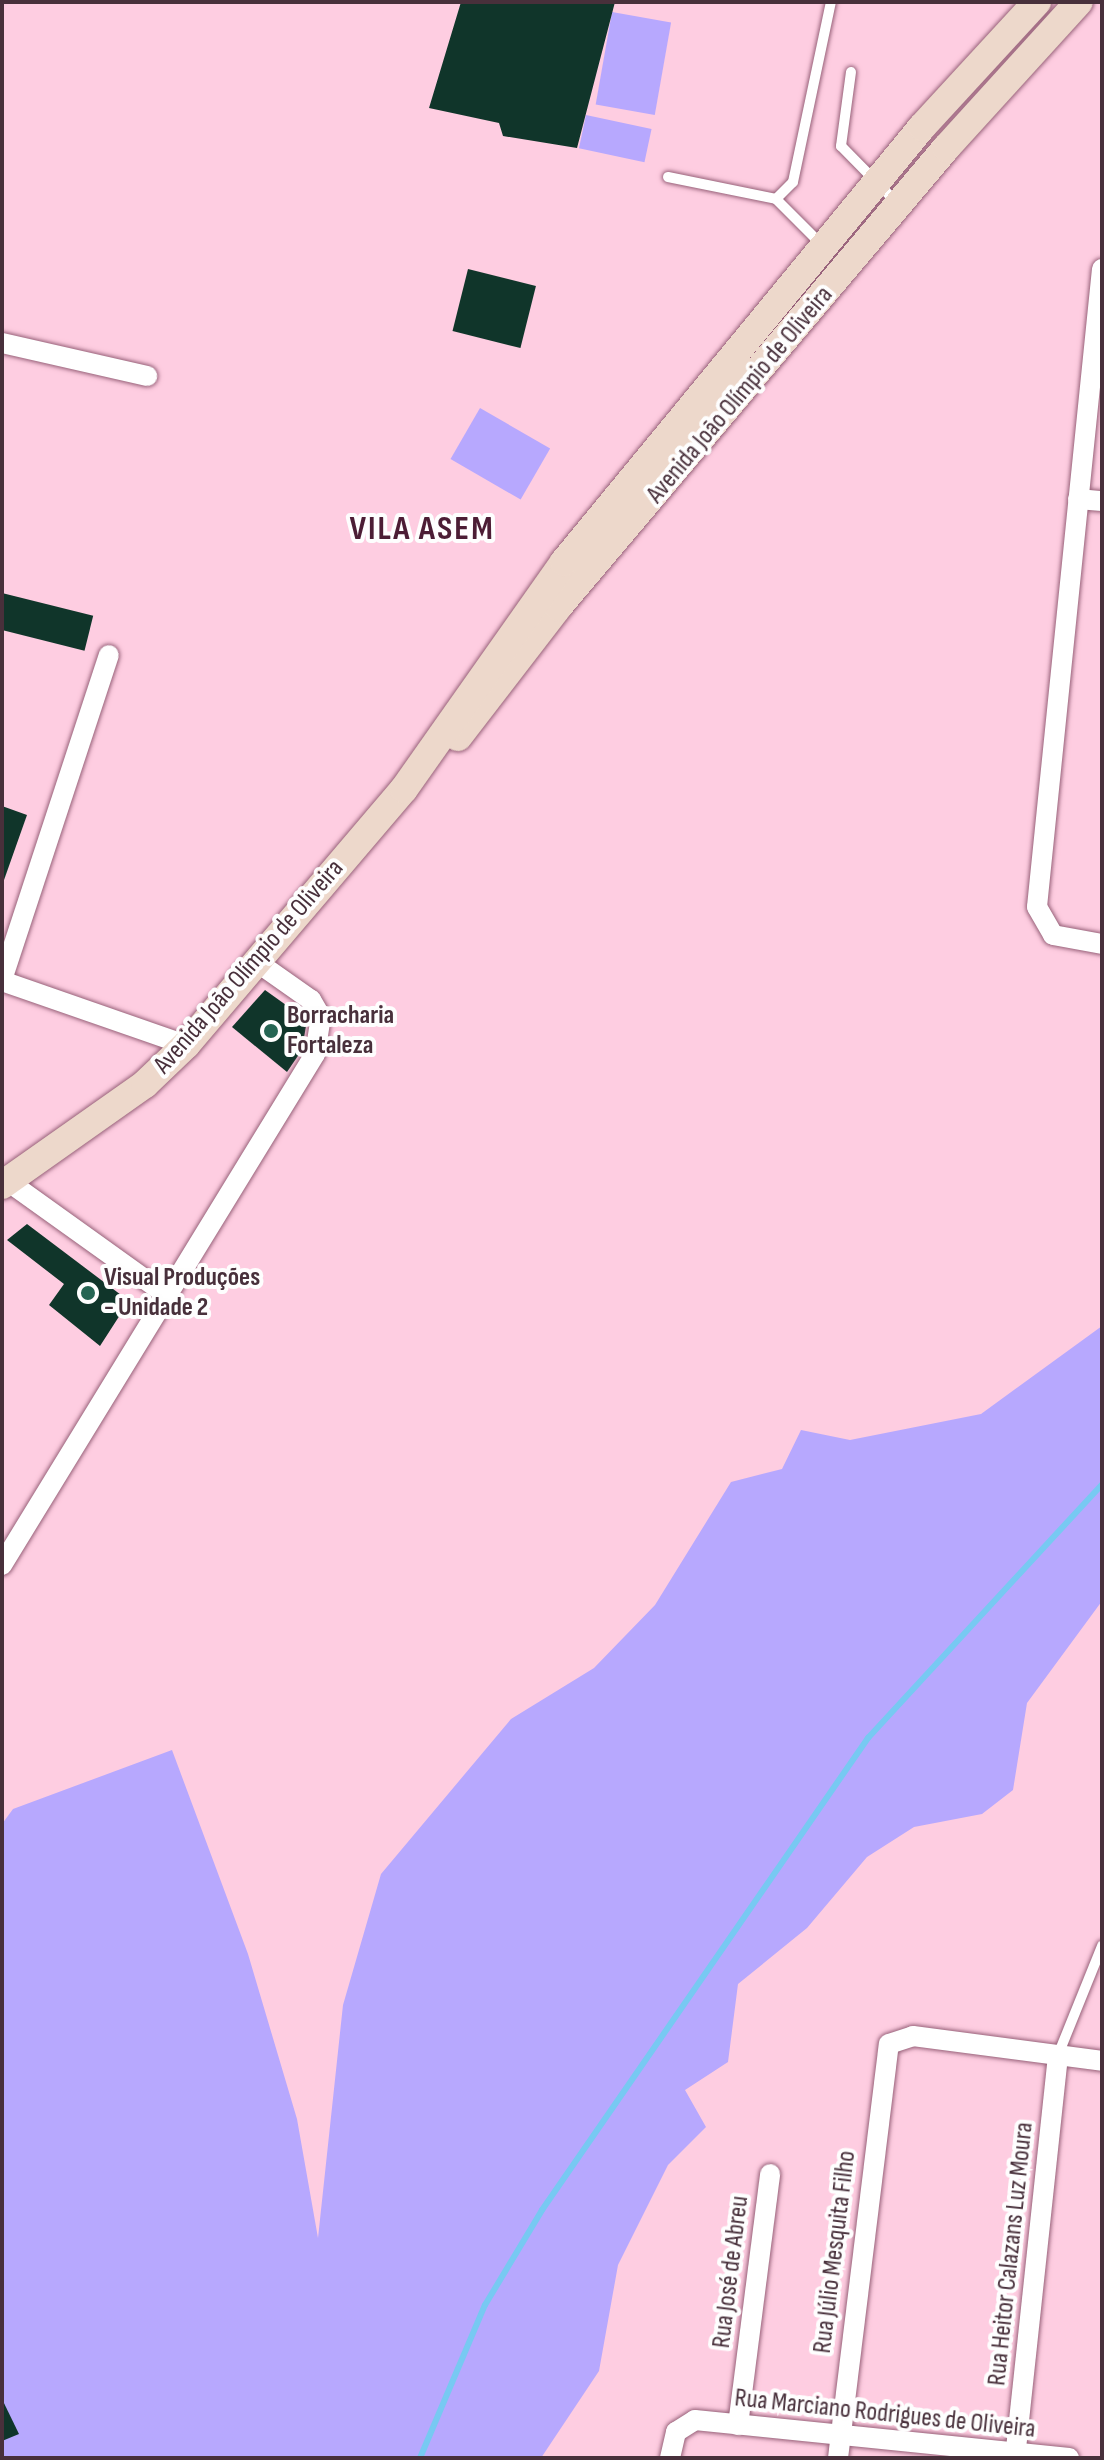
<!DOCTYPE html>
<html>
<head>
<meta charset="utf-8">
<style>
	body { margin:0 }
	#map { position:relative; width:1104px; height:2460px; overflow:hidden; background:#fecde1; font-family:"Sofia Sans Condensed",sans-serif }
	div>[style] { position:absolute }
	.green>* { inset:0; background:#b7a8fe; transform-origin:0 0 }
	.stream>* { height:6px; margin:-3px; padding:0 3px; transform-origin:3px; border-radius:3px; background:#77c9f2 }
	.building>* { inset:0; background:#10352a; transform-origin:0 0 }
	.roads { filter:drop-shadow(0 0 2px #976179) drop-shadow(0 0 2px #976179) }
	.service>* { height:10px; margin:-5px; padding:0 5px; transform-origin:5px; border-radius:5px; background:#fff }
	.minor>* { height:20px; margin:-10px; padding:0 10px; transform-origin:10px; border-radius:10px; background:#fff }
	.secondary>* { height:28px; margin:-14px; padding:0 14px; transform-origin:14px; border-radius:14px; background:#edd8cb }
	.dots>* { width:22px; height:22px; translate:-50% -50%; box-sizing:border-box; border:4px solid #fefefe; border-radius:50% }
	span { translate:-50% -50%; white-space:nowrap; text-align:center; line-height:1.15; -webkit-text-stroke:8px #fefefe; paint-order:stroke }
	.street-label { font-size:26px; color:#48303b }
	.poi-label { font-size:26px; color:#48303b; font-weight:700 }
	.left { translate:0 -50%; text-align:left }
	.district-label { font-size:34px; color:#4c1d35; font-weight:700; letter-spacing:2px }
	.frame { position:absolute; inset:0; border:4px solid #48303b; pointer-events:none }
</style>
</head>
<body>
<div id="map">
	<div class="green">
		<div style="left:612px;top:12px;width:60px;height:94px;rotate:10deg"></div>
		<div style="left:586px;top:115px;width:67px;height:34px;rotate:12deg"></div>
		<div style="left:480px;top:408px;width:81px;height:59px;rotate:30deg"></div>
		<div style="clip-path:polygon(1102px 1326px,1102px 1601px,1027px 1703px,1013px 1790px,982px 1814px,914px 1827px,867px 1857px,807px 1928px,738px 1984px,728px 2062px,685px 2090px,706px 2127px,668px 2165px,618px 2265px,599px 2371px,541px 2458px,2px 2458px,2px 1824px,13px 1809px,172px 1750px,248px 1954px,297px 2119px,318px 2238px,343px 2005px,381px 1874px,511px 1719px,594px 1668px,655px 1605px,731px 1482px,782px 1469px,801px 1430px,850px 1440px,981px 1414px)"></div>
	</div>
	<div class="stream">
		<div style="left:420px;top:2458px;width:166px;rotate:-67deg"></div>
		<div style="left:485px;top:2305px;width:111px;rotate:-59deg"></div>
		<div style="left:542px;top:2210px;width:574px;rotate:-55.37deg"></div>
		<div style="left:868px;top:1738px;width:345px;rotate:-47.3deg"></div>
	</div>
	<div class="building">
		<div style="clip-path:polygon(461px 2px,615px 2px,577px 148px,503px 136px,499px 123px,429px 108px)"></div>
		<div style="left:468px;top:269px;width:70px;height:64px;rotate:14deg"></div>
		<div style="left:2px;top:593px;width:94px;height:36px;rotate:14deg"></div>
		<div style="clip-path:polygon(2px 806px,27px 815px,4px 880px,2px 880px)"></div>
		<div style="clip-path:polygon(265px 990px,307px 1020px,302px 1050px,287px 1072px,232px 1027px)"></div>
		<div style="clip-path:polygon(27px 1224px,129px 1301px,100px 1346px,49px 1305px,64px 1284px,7px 1240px)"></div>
		<div style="clip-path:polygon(2px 2399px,19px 2434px,2px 2441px)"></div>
	</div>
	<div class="roads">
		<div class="service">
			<div style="left:851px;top:72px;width:75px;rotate:97.7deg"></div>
			<div style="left:841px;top:146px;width:80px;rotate:45.5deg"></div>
			<div style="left:668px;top:177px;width:110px;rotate:11.5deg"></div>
			<div style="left:776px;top:199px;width:65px;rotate:45deg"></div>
			<div style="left:776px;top:199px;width:24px;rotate:-45deg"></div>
			<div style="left:793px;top:182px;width:184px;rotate:-78.1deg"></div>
			<div style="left:1058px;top:2055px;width:118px;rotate:-68deg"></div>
		</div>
		<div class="minor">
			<div style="left:1102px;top:269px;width:641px;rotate:95.82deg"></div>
			<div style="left:1037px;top:907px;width:32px;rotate:60deg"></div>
			<div style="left:1053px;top:935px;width:50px;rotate:10.4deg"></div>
			<div style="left:2px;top:343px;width:149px;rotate:12.8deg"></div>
			<div style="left:1078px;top:499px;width:24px;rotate:5deg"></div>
			<div style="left:2px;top:980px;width:342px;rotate:-71.8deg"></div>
			<div style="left:2px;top:981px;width:195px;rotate:19.2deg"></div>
			<div style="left:9px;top:1182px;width:199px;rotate:35.6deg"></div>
			<div style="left:2px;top:1565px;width:599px;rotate:-58.51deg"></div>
			<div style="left:315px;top:1054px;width:37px;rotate:-81deg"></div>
			<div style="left:321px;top:1017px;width:20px;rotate:-120deg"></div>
			<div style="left:311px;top:1000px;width:66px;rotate:-144.9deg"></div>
			<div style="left:738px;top:2425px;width:253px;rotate:-82.7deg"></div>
			<div style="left:670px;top:2458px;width:27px;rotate:-77deg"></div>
			<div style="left:676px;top:2432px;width:22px;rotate:-32deg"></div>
			<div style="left:695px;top:2420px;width:376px;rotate:5.8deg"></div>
			<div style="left:838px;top:2458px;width:417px;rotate:-83deg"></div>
			<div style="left:889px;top:2044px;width:25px;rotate:-18deg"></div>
			<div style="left:913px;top:2036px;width:191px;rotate:7.5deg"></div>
			<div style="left:1015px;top:2458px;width:405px;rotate:-83.9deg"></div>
		</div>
		<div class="secondary">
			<div style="left:458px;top:737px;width:164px;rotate:-52.4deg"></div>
			<div style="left:558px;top:607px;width:601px;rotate:-49.79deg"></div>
			<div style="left:946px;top:148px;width:197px;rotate:-47.7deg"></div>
			<div style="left:2px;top:1185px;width:175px;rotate:-35.2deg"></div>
			<div style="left:145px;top:1084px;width:57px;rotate:-43.6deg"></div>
			<div style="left:186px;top:1045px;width:336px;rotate:-49.6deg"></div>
			<div style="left:404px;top:789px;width:278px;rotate:-54.8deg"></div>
			<div style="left:564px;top:562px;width:563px;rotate:-50.55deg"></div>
			<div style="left:922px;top:127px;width:170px;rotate:-47.4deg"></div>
		</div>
	</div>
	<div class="dots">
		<div style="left:271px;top:1031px;background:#256553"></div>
		<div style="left:88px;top:1293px;background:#256553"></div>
	</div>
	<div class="street-label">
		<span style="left:740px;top:395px;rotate:-50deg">Avenida João Olímpio de Oliveira</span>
		<span style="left:249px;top:967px;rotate:-49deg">Avenida João Olímpio de Oliveira</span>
		<span style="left:835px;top:2252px;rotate:-83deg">Rua Júlio Mesquita Filho</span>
		<span style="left:1011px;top:2254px;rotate:-84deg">Rua Heitor Calazans Luz Moura</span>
		<span style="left:731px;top:2272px;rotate:-83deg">Rua José de Abreu</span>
		<span style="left:885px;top:2414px;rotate:6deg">Rua Marciano Rodrigues de Oliveira</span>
	</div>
	<div class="poi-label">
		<span class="left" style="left:287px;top:1031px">Borracharia<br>Fortaleza</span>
		<span class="left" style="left:104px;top:1293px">Visual Produções<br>- Unidade 2</span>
	</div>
	<div class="district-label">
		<span style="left:422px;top:529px">VILA ASEM</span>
	</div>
	<div class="frame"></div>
</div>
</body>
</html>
